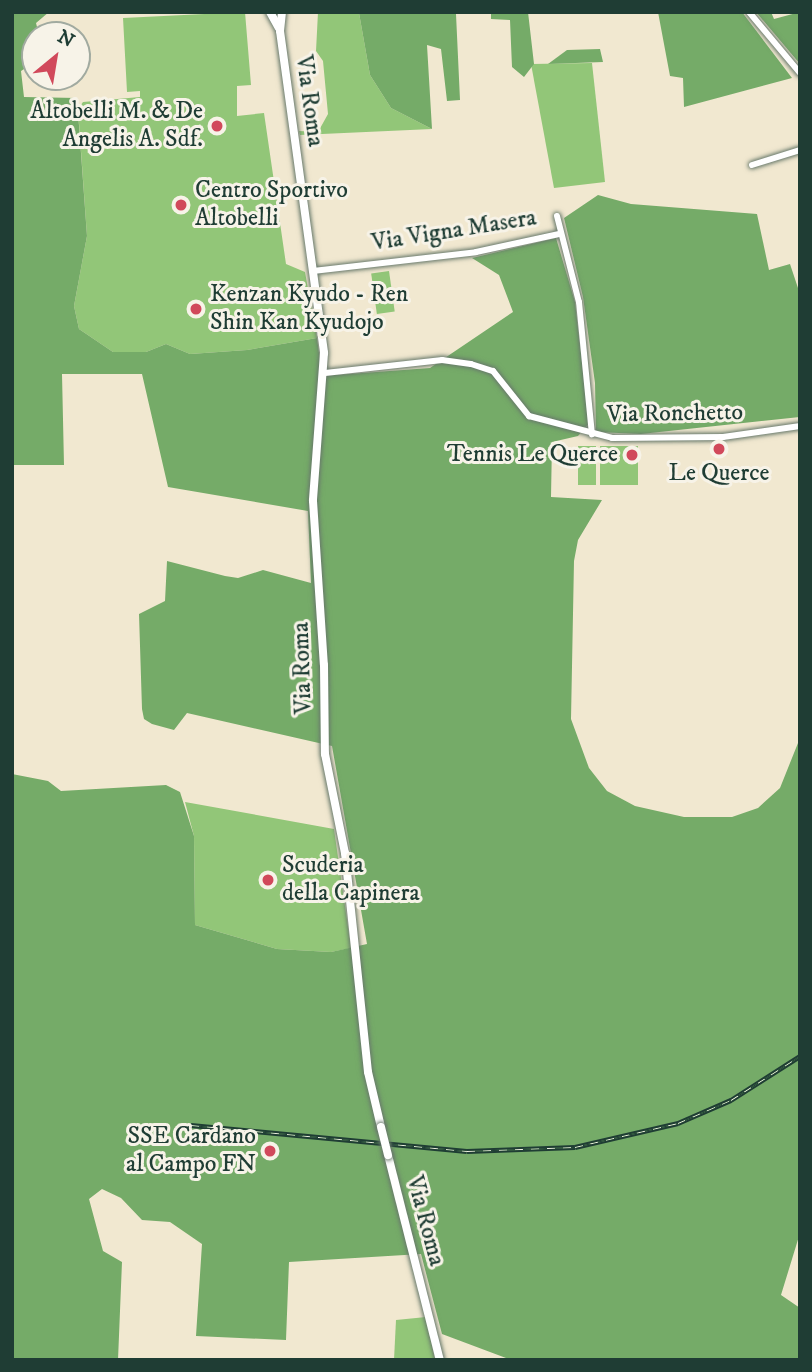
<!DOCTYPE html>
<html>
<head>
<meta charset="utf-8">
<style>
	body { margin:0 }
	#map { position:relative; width:812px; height:1372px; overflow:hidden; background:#f1e8d0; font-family:"IM FELL DW Pica",serif }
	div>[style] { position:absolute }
	.green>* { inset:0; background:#92c678; transform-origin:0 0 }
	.forest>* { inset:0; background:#75ab68 }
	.roads { filter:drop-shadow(0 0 2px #68796b) drop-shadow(0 0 2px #68796b) }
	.minor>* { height:6px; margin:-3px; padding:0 3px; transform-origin:3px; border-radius:3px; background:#fff }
	.tertiary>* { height:8px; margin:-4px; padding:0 4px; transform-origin:4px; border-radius:4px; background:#fff }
	.rail>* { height:5px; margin-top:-2.5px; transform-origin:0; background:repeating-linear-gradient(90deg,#f7f3e8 0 8px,#1f3d34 0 16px); box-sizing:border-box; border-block:2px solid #1f3d34 }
	.bridges { filter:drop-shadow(0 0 2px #68796b) drop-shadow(0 0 2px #68796b) }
	.tertiary-bridge>* { height:8px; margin:-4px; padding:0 4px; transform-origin:4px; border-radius:4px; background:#fff }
	.dots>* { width:19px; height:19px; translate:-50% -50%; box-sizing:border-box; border:4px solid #f7f3e8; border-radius:50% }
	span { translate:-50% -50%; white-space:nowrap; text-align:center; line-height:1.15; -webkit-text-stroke:6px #f7f3e8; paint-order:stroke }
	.street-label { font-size:24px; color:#1f3d34 }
	.poi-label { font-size:24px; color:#1f3d34 }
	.right { translate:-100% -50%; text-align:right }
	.left { translate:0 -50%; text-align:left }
	.frame { position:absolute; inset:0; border:14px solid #1f3d34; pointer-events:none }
	.north { position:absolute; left:21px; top:21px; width:70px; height:70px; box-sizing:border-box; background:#f7f3e8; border:2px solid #a1aaa0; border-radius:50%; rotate:30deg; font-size:19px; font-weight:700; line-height:28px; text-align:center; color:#1f3d34 }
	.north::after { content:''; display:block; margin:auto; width:24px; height:32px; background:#d1495b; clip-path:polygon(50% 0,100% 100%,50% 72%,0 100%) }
</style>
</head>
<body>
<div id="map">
	<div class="green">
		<div style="clip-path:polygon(245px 12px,251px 85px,237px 86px,237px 116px,264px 113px,286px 264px,305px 272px,317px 338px,247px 350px,190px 354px,166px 344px,146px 352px,113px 352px,79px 329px,74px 306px,87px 236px,78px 109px,83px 102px,140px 97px,140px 91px,127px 92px,123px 18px)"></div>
		<div style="clip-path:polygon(318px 12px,359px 13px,370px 75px,391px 108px,432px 129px,300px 135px,299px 131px,318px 132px,328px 114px,323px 61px,316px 51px)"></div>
		<div style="clip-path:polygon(592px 63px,605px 182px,554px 188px,531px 64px)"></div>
		<div style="left:389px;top:271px;width:41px;height:18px;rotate:82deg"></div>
		<div style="left:578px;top:446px;width:18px;height:39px"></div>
		<div style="left:600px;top:446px;width:38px;height:39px"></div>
		<div style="clip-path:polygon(185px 802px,334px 829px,351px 948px,331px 952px,277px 949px,195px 925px,194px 836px)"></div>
		<div style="clip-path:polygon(426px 1317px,435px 1360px,394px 1360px,396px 1320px)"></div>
	</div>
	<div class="forest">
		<div style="clip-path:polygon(12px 12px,49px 12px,36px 23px,39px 35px,35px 35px,35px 62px,21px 71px,24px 97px,77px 98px,87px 236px,74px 306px,79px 329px,113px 352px,146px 352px,166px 344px,190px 354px,247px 350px,317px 338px,322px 376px,430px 368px,513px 312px,499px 275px,472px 258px,556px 238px,575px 302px,589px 423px,578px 436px,552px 442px,551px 497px,602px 500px,578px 540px,574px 561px,571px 719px,589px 768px,607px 791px,635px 806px,684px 817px,732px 817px,758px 808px,780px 788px,800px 738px,800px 1233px,781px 1295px,800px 1308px,800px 1360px,511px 1360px,442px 1334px,421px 1254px,289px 1262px,286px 1340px,196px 1336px,202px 1244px,170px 1222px,142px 1220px,121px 1198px,102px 1189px,89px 1199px,103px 1251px,122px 1262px,118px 1360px,12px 1360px,12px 774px,48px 781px,61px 791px,166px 785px,180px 792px,194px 836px,195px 925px,277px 949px,331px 952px,367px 944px,332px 746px,187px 713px,174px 730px,152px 724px,144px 719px,142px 709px,139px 614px,165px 601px,167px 561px,225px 576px,238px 578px,263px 570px,311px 583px,308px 511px,168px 487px,142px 374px,62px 374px,64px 465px,12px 465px)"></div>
		<div style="clip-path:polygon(491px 12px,528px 12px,534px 64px,524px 77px,512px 67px,510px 20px,491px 19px)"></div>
		<div style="clip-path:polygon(658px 12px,742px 12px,792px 78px,684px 107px,683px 78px,670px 76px)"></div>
		<div style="clip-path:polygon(756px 12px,771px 12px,774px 19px,800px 12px,800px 64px)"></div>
		<div style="clip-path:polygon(359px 13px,456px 14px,460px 100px,447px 101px,441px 49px,427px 45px,432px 129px,391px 108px,370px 75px)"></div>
		<div style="clip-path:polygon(600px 49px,603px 62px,548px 64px,567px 50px)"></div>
		<div style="clip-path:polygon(598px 195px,631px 204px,757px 214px,769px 270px,790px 264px,800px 294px,800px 417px,641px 434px,596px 432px,595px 383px,583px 297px,564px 218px)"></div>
	</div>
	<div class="roads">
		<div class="minor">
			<div style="left:749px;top:12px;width:80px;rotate:50.1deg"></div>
			<div style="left:752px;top:165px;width:50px;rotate:-17.4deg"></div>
			<div style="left:557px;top:216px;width:89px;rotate:75.7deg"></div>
			<div style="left:579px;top:302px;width:133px;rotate:84.4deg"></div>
			<div style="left:313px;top:271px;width:164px;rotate:-6.6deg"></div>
			<div style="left:476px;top:252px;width:85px;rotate:-12.2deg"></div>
			<div style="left:325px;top:373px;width:118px;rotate:-6.3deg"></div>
			<div style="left:442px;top:360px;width:29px;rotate:8deg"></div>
			<div style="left:471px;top:364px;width:23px;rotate:18deg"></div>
			<div style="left:493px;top:371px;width:58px;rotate:51.3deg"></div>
			<div style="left:529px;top:416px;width:86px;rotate:14.8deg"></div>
			<div style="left:612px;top:438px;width:111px;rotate:-0.5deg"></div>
			<div style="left:723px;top:437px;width:78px;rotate:-8.1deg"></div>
		</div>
		<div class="tertiary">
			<div style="left:270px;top:12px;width:18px;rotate:61deg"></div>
			<div style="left:282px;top:12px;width:19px;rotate:96deg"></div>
			<div style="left:280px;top:31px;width:325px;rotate:82.2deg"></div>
			<div style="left:324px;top:353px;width:148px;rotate:94.3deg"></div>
			<div style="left:313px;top:501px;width:164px;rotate:86.2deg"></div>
			<div style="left:324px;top:665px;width:89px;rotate:89.4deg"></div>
			<div style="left:325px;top:754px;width:101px;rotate:78.6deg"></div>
			<div style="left:345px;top:853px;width:220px;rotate:84deg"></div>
			<div style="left:368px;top:1072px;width:57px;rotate:76.7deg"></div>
			<div style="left:388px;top:1155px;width:211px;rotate:75.8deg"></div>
		</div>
	</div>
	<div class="rail">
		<div style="left:191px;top:1125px;width:277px;rotate:5.4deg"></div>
		<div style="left:467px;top:1151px;width:108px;rotate:-2.1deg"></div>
		<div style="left:575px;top:1147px;width:106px;rotate:-13.1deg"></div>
		<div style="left:678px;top:1123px;width:58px;rotate:-23.5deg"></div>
		<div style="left:731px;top:1100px;width:82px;rotate:-32.5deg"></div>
	</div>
	<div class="bridges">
		<div class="tertiary-bridge">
			<div style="left:381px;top:1127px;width:29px;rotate:76deg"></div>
		</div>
	</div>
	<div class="dots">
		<div style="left:217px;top:126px;background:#d1495b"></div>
		<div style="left:181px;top:205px;background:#d1495b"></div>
		<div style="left:196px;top:309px;background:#d1495b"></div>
		<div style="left:719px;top:449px;background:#d1495b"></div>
		<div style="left:632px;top:455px;background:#d1495b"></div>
		<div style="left:268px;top:880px;background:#d1495b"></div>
		<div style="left:270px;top:1151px;background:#d1495b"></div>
	</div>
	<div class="street-label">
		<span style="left:309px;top:101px;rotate:82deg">Via Roma</span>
		<span style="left:454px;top:231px;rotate:-9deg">Via Vigna Masera</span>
		<span style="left:675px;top:414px;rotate:-1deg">Via Ronchetto</span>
		<span style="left:303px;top:668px;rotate:-92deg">Via Roma</span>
		<span style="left:425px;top:1221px;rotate:75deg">Via Roma</span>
	</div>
	<div class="poi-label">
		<span class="right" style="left:203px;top:126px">Altobelli M. &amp; De<br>Angelis A. Sdf.</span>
		<span class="left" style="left:195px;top:205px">Centro Sportivo<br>Altobelli</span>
		<span class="left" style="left:210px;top:309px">Kenzan Kyudo - Ren<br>Shin Kan Kyudojo</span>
		<span class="right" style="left:618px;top:455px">Tennis Le Querce</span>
		<span style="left:719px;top:474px">Le Querce</span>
		<span class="left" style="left:282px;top:880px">Scuderia<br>della Capinera</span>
		<span class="right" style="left:256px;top:1151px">SSE Cardano<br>al Campo FN</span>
	</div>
	<div class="frame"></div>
	<div class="north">N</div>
</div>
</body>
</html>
